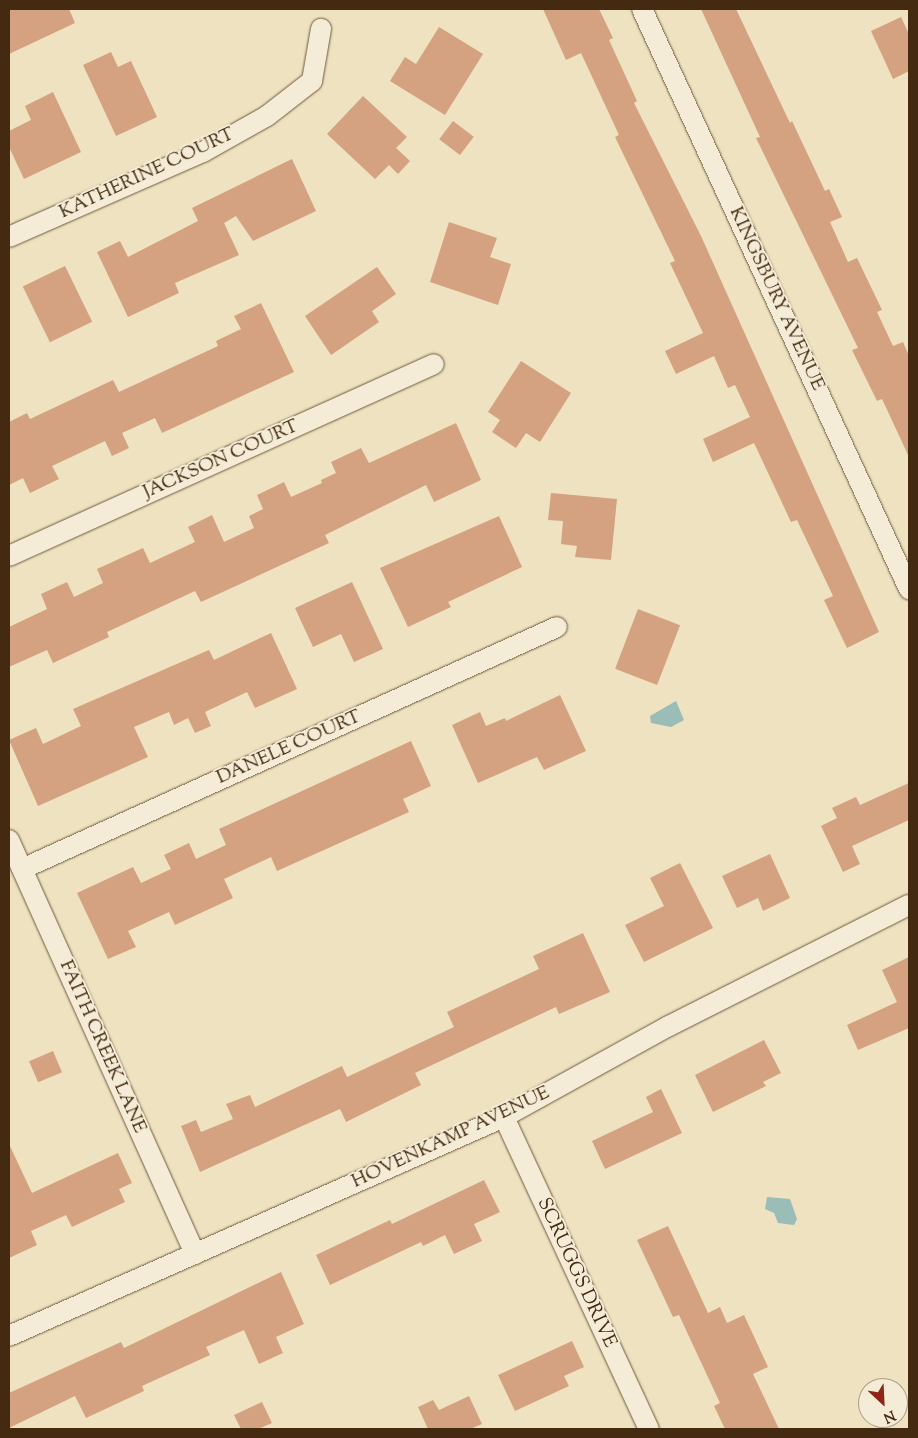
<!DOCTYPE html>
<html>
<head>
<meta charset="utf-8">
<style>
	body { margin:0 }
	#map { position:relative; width:918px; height:1438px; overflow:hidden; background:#eee2c0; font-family:"Sorts Mill Goudy",serif }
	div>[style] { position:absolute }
	.water>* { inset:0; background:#9bbdb8 }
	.building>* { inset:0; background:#d4a280; transform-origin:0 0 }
	.roads { filter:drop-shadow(0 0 1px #6e583d) drop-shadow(0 0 1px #6e583d) }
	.street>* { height:20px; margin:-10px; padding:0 10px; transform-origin:10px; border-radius:10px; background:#f4ecd6 }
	span { translate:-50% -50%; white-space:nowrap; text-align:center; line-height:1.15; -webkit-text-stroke:4px #f4ecd6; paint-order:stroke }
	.street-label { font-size:19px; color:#442a11 }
	.frame { position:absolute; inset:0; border:10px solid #442a11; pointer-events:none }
	.north { position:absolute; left:858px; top:1378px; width:50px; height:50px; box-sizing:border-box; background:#f4ecd6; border:1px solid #ae9e87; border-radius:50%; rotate:155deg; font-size:14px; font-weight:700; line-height:20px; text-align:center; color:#442a11 }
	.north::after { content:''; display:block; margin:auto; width:18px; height:22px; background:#8f2418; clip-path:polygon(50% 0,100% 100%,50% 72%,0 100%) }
</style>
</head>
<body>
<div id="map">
	<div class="water">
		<div style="clip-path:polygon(676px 701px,684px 720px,671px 727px,651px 723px,650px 716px)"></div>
		<div style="clip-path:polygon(767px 1197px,790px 1199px,797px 1219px,794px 1225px,778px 1223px,774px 1213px,765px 1209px)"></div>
	</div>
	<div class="building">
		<div style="clip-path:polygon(9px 9px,69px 9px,75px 23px,9px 54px)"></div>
		<div style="clip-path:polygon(543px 9px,599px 9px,613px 38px,609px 40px,637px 101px,634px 103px,701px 236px,879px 632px,847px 648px,824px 600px,833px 596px,797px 520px,791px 522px,754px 443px,713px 462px,703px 439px,750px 417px,735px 385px,728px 388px,714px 356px,676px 374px,665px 351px,703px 333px,670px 263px,675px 261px,615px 137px,619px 135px,581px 53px,566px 60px)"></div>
		<div style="clip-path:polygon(701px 9px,736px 9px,790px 123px,792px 121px,825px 191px,829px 189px,842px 217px,830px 222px,848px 262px,857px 258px,882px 310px,877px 312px,893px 346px,903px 342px,909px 356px,909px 457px,882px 399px,877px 401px,852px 350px,858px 348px,756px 138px,760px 137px)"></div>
		<div style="clip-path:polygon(901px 17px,909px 34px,909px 71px,893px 79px,871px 31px)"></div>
		<div style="clip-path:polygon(439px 27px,483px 54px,445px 115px,390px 81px,405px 57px,416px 64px)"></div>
		<div style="clip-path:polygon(111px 52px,118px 67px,131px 61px,157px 117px,116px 136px,83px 65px)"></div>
		<div style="clip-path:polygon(53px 92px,81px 152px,24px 179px,9px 147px,9px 131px,31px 120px,25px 106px)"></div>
		<div style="clip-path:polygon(363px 96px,407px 137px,396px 148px,410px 161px,398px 174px,389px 165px,375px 179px,327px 134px)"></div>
		<div style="left:453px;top:121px;width:26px;height:23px;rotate:37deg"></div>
		<div style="clip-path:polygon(292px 159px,316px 211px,253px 241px,236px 216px,224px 223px,239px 255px,175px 283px,179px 293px,128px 317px,97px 252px,120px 241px,128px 257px,198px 221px,192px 208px)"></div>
		<div style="clip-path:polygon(449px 222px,497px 238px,490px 257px,511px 264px,498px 305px,430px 282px)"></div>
		<div style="left:65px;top:266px;width:62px;height:47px;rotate:64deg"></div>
		<div style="clip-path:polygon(377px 267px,396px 294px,372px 311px,379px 322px,331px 355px,305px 316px)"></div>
		<div style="clip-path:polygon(261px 303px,294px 372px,162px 433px,155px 418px,122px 433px,129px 448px,112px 456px,105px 441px,52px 466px,59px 479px,30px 493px,23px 478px,9px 485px,9px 422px,27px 413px,30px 419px,113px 380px,119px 392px,218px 346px,216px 341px,241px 329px,234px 316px)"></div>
		<div style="clip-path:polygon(521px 361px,571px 393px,540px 442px,526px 433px,516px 448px,492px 432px,500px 420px,488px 412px)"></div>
		<div style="clip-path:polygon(456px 423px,481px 480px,434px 502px,426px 485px,325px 535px,329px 543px,201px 602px,195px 591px,107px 632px,109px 637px,53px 663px,47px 650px,9px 667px,9px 627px,47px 609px,41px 594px,67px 582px,74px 597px,103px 583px,97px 569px,143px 548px,150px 563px,195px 542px,188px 527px,212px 515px,224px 542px,254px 528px,249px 516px,263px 509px,257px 495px,284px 482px,291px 497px,322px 483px,321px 480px,336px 473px,331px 462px,361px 448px,369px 463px)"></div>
		<div style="clip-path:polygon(551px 493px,617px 499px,611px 560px,575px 557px,577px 546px,561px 544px,563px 521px,548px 520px)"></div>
		<div style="clip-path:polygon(499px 516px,522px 567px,448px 602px,451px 607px,408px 627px,380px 568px)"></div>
		<div style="clip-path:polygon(352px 582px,383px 649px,354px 662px,341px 634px,313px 647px,295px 608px)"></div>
		<div style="left:638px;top:609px;width:45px;height:64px;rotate:21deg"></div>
		<div style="clip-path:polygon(271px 633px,297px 689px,255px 708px,247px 692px,205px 712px,211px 726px,195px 733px,188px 718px,174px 725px,169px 712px,134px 727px,148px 757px,38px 806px,9px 740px,36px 728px,43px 744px,81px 726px,73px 709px,209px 650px,214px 660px)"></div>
		<div style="clip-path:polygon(560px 695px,586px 751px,544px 770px,537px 757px,478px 783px,452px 725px,480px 712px,486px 726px,505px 718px,506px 721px)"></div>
		<div style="clip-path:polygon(411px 741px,431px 786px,403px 799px,409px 812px,277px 871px,271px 857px,224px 879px,233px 898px,175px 925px,169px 912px,128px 931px,136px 947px,108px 959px,77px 893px,133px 867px,141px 883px,171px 869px,164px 855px,189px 843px,196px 859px,226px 845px,219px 829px)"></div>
		<div style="clip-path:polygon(909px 783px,909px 820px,852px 846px,860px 864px,843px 872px,821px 826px,837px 818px,832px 808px,856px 797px,860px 805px)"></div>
		<div style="clip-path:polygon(770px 854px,790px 898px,763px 911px,758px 898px,737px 908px,722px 876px)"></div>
		<div style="clip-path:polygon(680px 863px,713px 928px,644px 962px,625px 925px,664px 906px,650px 878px)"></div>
		<div style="clip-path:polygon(583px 933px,610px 992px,559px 1014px,556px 1007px,415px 1073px,421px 1085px,346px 1122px,340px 1109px,200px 1172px,181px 1126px,196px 1120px,201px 1132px,233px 1119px,226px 1104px,250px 1095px,255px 1107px,342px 1066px,347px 1077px,454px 1027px,447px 1012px,539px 969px,533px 956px)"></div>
		<div style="clip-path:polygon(909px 957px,909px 1028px,858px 1050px,847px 1025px,897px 1002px,882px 970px)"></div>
		<div style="clip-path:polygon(764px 1040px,781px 1073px,763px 1082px,766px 1086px,713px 1112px,695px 1075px)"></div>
		<div style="left:53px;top:1051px;width:23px;height:26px;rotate:67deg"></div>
		<div style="clip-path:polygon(661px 1089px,682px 1133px,605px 1169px,592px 1141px,653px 1112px,646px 1097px)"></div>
		<div style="clip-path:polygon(9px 1144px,32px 1193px,118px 1153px,132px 1183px,119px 1189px,125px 1202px,72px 1227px,66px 1215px,31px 1231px,37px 1245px,9px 1258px)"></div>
		<div style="clip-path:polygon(484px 1180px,500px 1212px,474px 1224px,482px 1241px,454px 1254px,445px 1235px,423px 1246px,421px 1242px,330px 1285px,316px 1255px,390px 1220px,392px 1224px)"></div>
		<div style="clip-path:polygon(668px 1226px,708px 1313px,720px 1307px,727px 1323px,744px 1315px,768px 1367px,753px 1374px,779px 1429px,725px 1429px,714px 1406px,720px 1403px,679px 1315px,673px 1317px,637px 1240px)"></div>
		<div style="clip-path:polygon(281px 1272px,304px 1324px,276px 1337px,283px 1353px,259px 1364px,244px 1330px,206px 1347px,210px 1355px,142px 1386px,144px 1391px,86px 1418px,75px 1396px,9px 1428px,9px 1393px,121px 1342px,124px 1348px)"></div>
		<div style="clip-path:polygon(572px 1341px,584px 1367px,564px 1376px,569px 1386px,515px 1411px,498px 1375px)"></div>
		<div style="clip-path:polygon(469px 1396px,482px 1424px,470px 1429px,428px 1429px,418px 1407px,433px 1400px,439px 1410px)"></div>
		<div style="clip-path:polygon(262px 1402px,272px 1423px,258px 1429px,241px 1429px,234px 1415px)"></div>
	</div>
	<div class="roads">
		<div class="street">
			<div style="left:642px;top:9px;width:639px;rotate:65.28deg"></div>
			<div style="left:9px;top:237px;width:212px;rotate:-23.7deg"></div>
			<div style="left:203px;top:152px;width:73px;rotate:-29.4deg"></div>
			<div style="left:267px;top:116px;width:57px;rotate:-37.9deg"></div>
			<div style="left:312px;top:81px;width:53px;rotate:-80.2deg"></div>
			<div style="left:9px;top:556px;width:466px;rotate:-24.3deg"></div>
			<div style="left:9px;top:840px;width:454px;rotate:65.8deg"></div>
			<div style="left:22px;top:869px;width:587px;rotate:-24.34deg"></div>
			<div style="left:504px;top:1117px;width:344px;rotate:65.1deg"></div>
			<div style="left:9px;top:1336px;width:541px;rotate:-23.87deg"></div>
			<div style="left:504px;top:1117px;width:188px;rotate:-28.9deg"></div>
			<div style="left:669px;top:1026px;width:269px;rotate:-26.8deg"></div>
		</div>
	</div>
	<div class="street-label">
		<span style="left:147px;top:174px;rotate:-25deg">KATHERINE COURT</span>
		<span style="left:776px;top:299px;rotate:65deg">KINGSBURY AVENUE</span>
		<span style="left:221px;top:460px;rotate:-24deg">JACKSON COURT</span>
		<span style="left:289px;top:748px;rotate:-24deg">DANELE COURT</span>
		<span style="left:102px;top:1047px;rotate:66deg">FAITH CREEK LANE</span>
		<span style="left:451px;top:1138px;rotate:-25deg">HOVENKAMP AVENUE</span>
		<span style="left:576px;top:1273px;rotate:65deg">SCRUGGS DRIVE</span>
	</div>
	<div class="frame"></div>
	<div class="north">N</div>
</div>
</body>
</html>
